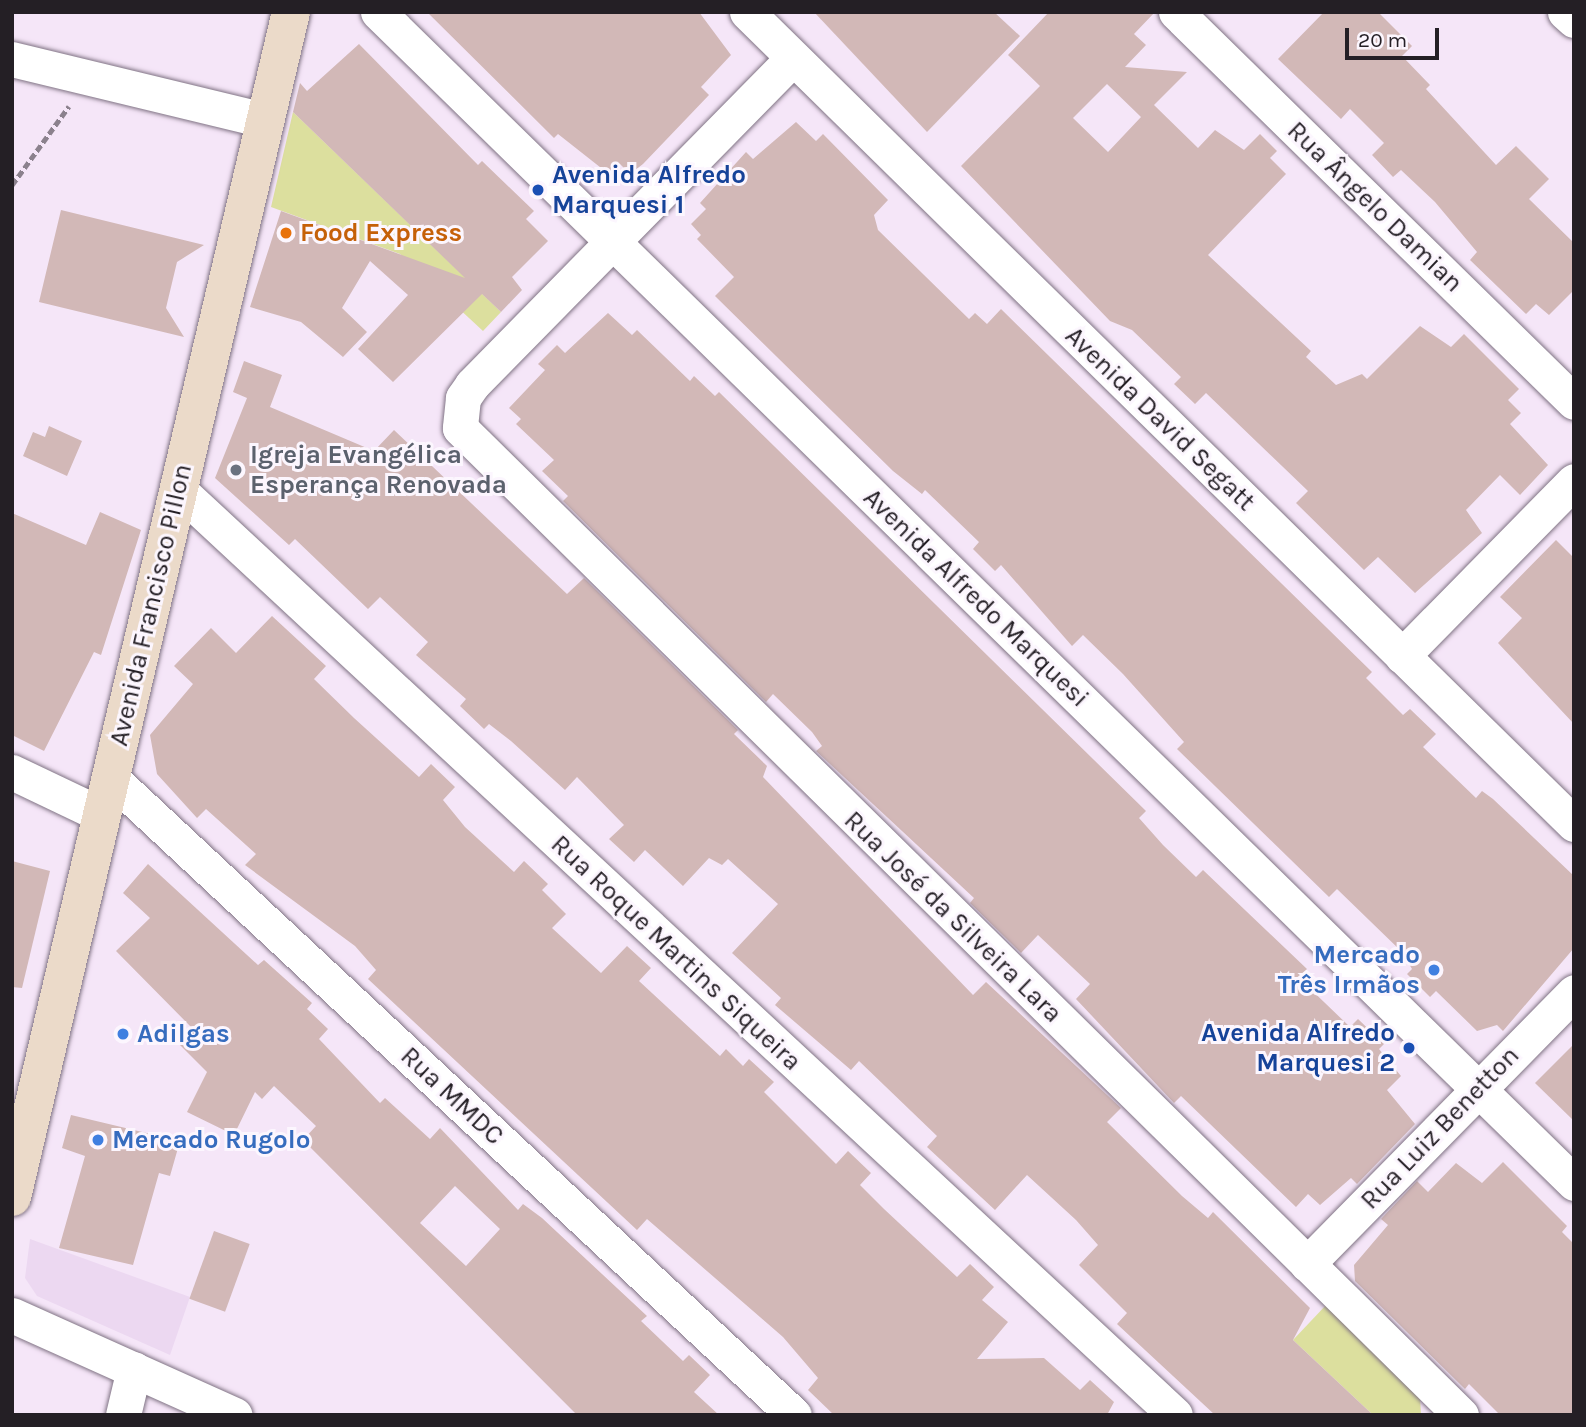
<!DOCTYPE html>
<html>
<head>
<meta charset="utf-8">
<style>
	body { margin:0 }
	#map { position:relative; width:1586px; height:1427px; overflow:hidden; background:#f5e6f8; font-family:Karla,sans-serif }
	div>[style] { position:absolute }
	.built>* { inset:0; background:#ecd8f1 }
	.green>* { inset:0; background:#dcdf9e }
	.building>* { inset:0; background:#d2b8b7; transform-origin:0 0 }
	.path>* { height:4.5px; margin-top:-2.25px; transform-origin:0; background:repeating-linear-gradient(90deg,#8b818d 0 7px,transparent 0 10.5px) }
	.roads { filter:drop-shadow(0 0 2px #807384) drop-shadow(0 0 2px #807384) }
	.minor>* { height:35px; margin:-17.5px; padding:0 17.5px; transform-origin:17.5px; border-radius:17.5px; background:#fff }
	.secondary>* { height:38px; margin:-19px; padding:0 19px; transform-origin:19px; border-radius:19px; background:#ebdac9 }
	.dots>* { width:19px; height:19px; translate:-50% -50%; box-sizing:border-box; border:4px solid #fcf6fe; border-radius:50% }
	span { translate:-50% -50%; white-space:nowrap; text-align:center; line-height:1.15; -webkit-text-stroke:6px #fcf6fe; paint-order:stroke }
	.transit-label { font-size:26px; color:#164399; font-weight:700 }
	.left { translate:0 -50%; text-align:left }
	.right { translate:-100% -50%; text-align:right }
	.street-label { font-size:26px; color:#241f25 }
	.food-label { font-size:26px; color:#c56008; font-weight:700 }
	.worship-label { font-size:26px; color:#5b616d; font-weight:700 }
	.shop-label { font-size:26px; color:#366cbe; font-weight:700 }
	.frame { position:absolute; inset:0; border:14px solid #241f25; pointer-events:none }
	.scale { position:absolute; left:1345px; top:28px; width:94px; height:32px; box-sizing:border-box; border:4px solid #241f25; border-top:0; padding-left:9px; font-size:21px; line-height:24px; white-space:nowrap; color:#241f25; -webkit-text-stroke:5px #fcf6fe; paint-order:stroke }
</style>
</head>
<body>
<div id="map">
	<div class="built">
		<div style="clip-path:polygon(30px 1239px,190px 1297px,170px 1355px,37px 1296px,25px 1278px)"></div>
	</div>
	<div class="green">
		<div style="clip-path:polygon(293px 112px,501px 312px,483px 331px,400px 254px,271px 207px)"></div>
		<div style="clip-path:polygon(1327px 1304px,1420px 1397px,1421px 1415px,1373px 1415px,1293px 1340px)"></div>
	</div>
	<div class="building">
		<div style="clip-path:polygon(427px 12px,699px 12px,731px 55px,701px 87px,709px 95px,643px 164px,630px 174px,620px 164px,610px 175px,558px 134px,554px 138px)"></div>
		<div style="clip-path:polygon(814px 12px,994px 12px,1020px 36px,927px 132px)"></div>
		<div style="clip-path:polygon(evenodd,1049px 12px,1155px 12px,1134px 34px,1146px 45px,1125px 67px,1187px 72px,1154px 105px,1198px 148px,1215px 130px,1244px 150px,1260px 134px,1277px 151px,1270px 158px,1286px 174px,1208px 255px,1311px 351px,1306px 357px,1336px 385px,1362px 374px,1367px 379px,1420px 326px,1451px 347px,1464px 334px,1519px 389px,1508px 400px,1521px 413px,1510px 424px,1548px 465px,1520px 495px,1500px 475px,1466px 510px,1482px 533px,1415px 593px,1378px 557px,1364px 570px,1296px 503px,1308px 491px,1206px 393px,1195px 404px,1174px 384px,1181px 377px,1132px 330px,1110px 321px,961px 166px,1040px 86px,1008px 55px,1049px 12px,1107px 84px,1141px 117px,1108px 152px,1073px 118px,1107px 84px)"></div>
		<div style="clip-path:polygon(1324px 12px,1378px 12px,1412px 46px,1402px 56px,1430px 85px,1426px 89px,1496px 165px,1516px 146px,1549px 179px,1529px 199px,1574px 243px,1574px 290px,1549px 315px,1536px 304px,1526px 314px,1470px 260px,1477px 252px,1435px 202px,1401px 170px,1393px 177px,1372px 155px,1384px 143px,1350px 109px,1341px 119px,1278px 59px)"></div>
		<div style="clip-path:polygon(359px 44px,478px 165px,482px 161px,534px 211px,526px 219px,548px 241px,512px 277px,522px 290px,501px 312px,482px 294px,393px 382px,358px 349px,408px 295px,370px 261px,342px 308px,367px 332px,343px 357px,301px 322px,250px 307px,281px 211px,465px 278px,293px 112px,300px 83px,307px 91px)"></div>
		<div style="clip-path:polygon(796px 122px,816px 141px,823px 134px,888px 200px,874px 215px,878px 230px,969px 319px,975px 313px,987px 324px,1001px 309px,1372px 672px,1366px 678px,1403px 715px,1410px 709px,1436px 734px,1423px 747px,1476px 798px,1482px 791px,1493px 799px,1574px 876px,1574px 948px,1503px 1031px,1497px 1025px,1477px 1031px,1436px 991px,1430px 997px,1407px 974px,1412px 969px,1402px 952px,1337px 889px,1329px 897px,1177px 749px,1184px 742px,1123px 674px,1083px 635px,1072px 646px,1001px 565px,995px 571px,973px 549px,979px 542px,925px 490px,922px 494px,893px 471px,715px 296px,734px 277px,697px 239px,701px 235px,691px 224px,706px 209px,700px 203px,746px 152px,753px 159px)"></div>
		<div style="clip-path:polygon(61px 210px,204px 245px,177px 262px,166px 308px,184px 337px,39px 302px)"></div>
		<div style="clip-path:polygon(608px 313px,632px 335px,637px 330px,690px 381px,694px 376px,715px 396px,719px 392px,1146px 811px,1139px 818px,1163px 845px,1196px 877px,1203px 870px,1307px 969px,1299px 978px,1350px 1027px,1358px 1019px,1384px 1044px,1379px 1049px,1401px 1076px,1387px 1090px,1415px 1124px,1357px 1184px,1351px 1178px,1320px 1205px,1308px 1194px,1296px 1207px,1181px 1096px,1174px 1103px,1076px 999px,1090px 984px,1038px 935px,1021px 953px,970px 903px,974px 898px,816px 751px,822px 746px,812px 732px,773px 694px,766px 702px,563px 501px,568px 496px,542px 471px,554px 460px,516px 424px,521px 419px,509px 408px,545px 370px,538px 364px,557px 345px,565px 353px)"></div>
		<div style="clip-path:polygon(244px 361px,282px 375px,270px 407px,374px 451px,394px 430px,567px 594px,584px 578px,738px 730px,734px 734px,767px 766px,763px 777px,973px 995px,986px 982px,1121px 1108px,1107px 1122px,1182px 1196px,1208px 1218px,1213px 1212px,1310px 1308px,1293px 1340px,1373px 1415px,1215px 1415px,1117px 1324px,1127px 1313px,1079px 1265px,1098px 1245px,1076px 1220px,1027px 1175px,995px 1210px,927px 1147px,937px 1136px,859px 1061px,851px 1070px,775px 1005px,781px 998px,732px 953px,778px 904px,728px 859px,722px 865px,709px 858px,683px 886px,645px 850px,634px 862px,609px 839px,624px 825px,577px 777px,565px 790px,511px 741px,489px 724px,484px 729px,460px 706px,466px 699px,416px 655px,428px 642px,380px 597px,368px 609px,295px 539px,289px 545px,215px 478px,247px 398px,233px 392px)"></div>
		<div style="clip-path:polygon(49px 426px,82px 441px,67px 476px,23px 456px,33px 432px,45px 437px)"></div>
		<div style="clip-path:polygon(100px 512px,141px 530px,101px 655px,94px 652px,44px 751px,12px 735px,12px 513px,86px 545px)"></div>
		<div style="clip-path:polygon(1556px 540px,1574px 558px,1574px 724px,1498px 643px,1522px 618px,1500px 597px)"></div>
		<div style="clip-path:polygon(272px 616px,326px 666px,314px 679px,354px 718px,419px 777px,431px 764px,455px 787px,443px 800px,465px 827px,514px 872px,524px 861px,548px 884px,542px 890px,566px 914px,552px 928px,601px 973px,627px 946px,651px 968px,639px 981px,720px 1056px,726px 1049px,743px 1066px,749px 1059px,774px 1082px,764px 1092px,836px 1164px,848px 1151px,871px 1173px,860px 1185px,884px 1209px,957px 1277px,970px 1264px,994px 1287px,982px 1300px,1008px 1322px,977px 1359px,1044px 1358px,1080px 1390px,1090px 1380px,1114px 1402px,1107px 1415px,834px 1415px,808px 1390px,818px 1378px,783px 1337px,647px 1219px,637px 1230px,368px 979px,376px 970px,355px 946px,245px 865px,256px 854px,206px 809px,197px 818px,157px 774px,150px 735px,193px 684px,174px 666px,211px 628px,236px 653px)"></div>
		<div style="clip-path:polygon(12px 861px,50px 871px,22px 988px,12px 987px)"></div>
		<div style="clip-path:polygon(evenodd,148px 864px,258px 965px,264px 960px,312px 1003px,307px 1009px,328px 1029px,319px 1039px,380px 1103px,385px 1098px,430px 1139px,440px 1128px,518px 1210px,523px 1204px,542px 1218px,647px 1316px,641px 1321px,683px 1361px,689px 1355px,710px 1375px,694px 1392px,719px 1415px,577px 1415px,303px 1140px,316px 1126px,274px 1086px,262px 1099px,255px 1092px,234px 1135px,187px 1112px,207px 1072px,178px 1043px,193px 1029px,116px 951px,150px 918px,123px 893px,148px 864px,455px 1186px,500px 1229px,466px 1266px,420px 1223px,455px 1186px)"></div>
		<div style="clip-path:polygon(1574px 1044px,1574px 1121px,1535px 1083px)"></div>
		<div style="clip-path:polygon(71px 1115px,180px 1141px,170px 1176px,159px 1173px,133px 1265px,59px 1248px,85px 1156px,62px 1148px)"></div>
		<div style="clip-path:polygon(1503px 1162px,1567px 1226px,1562px 1232px,1574px 1244px,1574px 1415px,1500px 1415px,1469px 1384px,1465px 1389px,1355px 1281px,1354px 1265px,1388px 1225px,1381px 1219px,1417px 1181px,1428px 1192px,1456px 1163px,1482px 1183px)"></div>
		<div style="left:214px;top:1231px;width:38px;height:72px;rotate:20deg"></div>
	</div>
	<div class="path">
		<div style="left:12px;top:185px;width:97px;rotate:-54.2deg"></div>
	</div>
	<div class="roads">
		<div class="minor">
			<div style="left:378px;top:12px;width:1674px;rotate:44.39deg"></div>
			<div style="left:747px;top:12px;width:1159px;rotate:44.48deg"></div>
			<div style="left:1176px;top:12px;width:557px;rotate:44.42deg"></div>
			<div style="left:1565px;top:12px;width:12px;rotate:42deg"></div>
			<div style="left:793px;top:58px;width:458px;rotate:134.5deg"></div>
			<div style="left:472px;top:385px;width:16px;rotate:125deg"></div>
			<div style="left:463px;top:398px;width:30px;rotate:96deg"></div>
			<div style="left:460px;top:428px;width:1406px;rotate:44.6deg"></div>
			<div style="left:12px;top:59px;width:260px;rotate:13.6deg"></div>
			<div style="left:179px;top:490px;width:1359px;rotate:42.88deg"></div>
			<div style="left:1402px;top:656px;width:245px;rotate:-45.5deg"></div>
			<div style="left:12px;top:772px;width:100px;rotate:25.5deg"></div>
			<div style="left:110px;top:777px;width:935px;rotate:43.01deg"></div>
			<div style="left:1307px;top:1264px;width:381px;rotate:-45.5deg"></div>
			<div style="left:12px;top:1315px;width:244px;rotate:24.2deg"></div>
			<div style="left:123px;top:1415px;width:47px;rotate:-76.6deg"></div>
		</div>
		<div class="secondary">
			<div style="left:12px;top:1197px;width:1217px;rotate:-76.75deg"></div>
		</div>
	</div>
	<div class="dots">
		<div style="left:538px;top:190px;background:#1a4fb4"></div>
		<div style="left:286px;top:233px;background:#e8710a"></div>
		<div style="left:236px;top:470px;background:#6b7280"></div>
		<div style="left:1434px;top:970px;background:#3f7fe0"></div>
		<div style="left:123px;top:1034px;background:#3f7fe0"></div>
		<div style="left:1409px;top:1048px;background:#1a4fb4"></div>
		<div style="left:98px;top:1140px;background:#3f7fe0"></div>
	</div>
	<div class="transit-label">
		<span class="left" style="left:552px;top:190px">Avenida Alfredo<br>Marquesi 1</span>
		<span class="right" style="left:1395px;top:1048px">Avenida Alfredo<br>Marquesi 2</span>
	</div>
	<div class="street-label">
		<span style="left:1375px;top:207px;rotate:44deg">Rua Ângelo Damian</span>
		<span style="left:1160px;top:419px;rotate:44deg">Avenida David Segatt</span>
		<span style="left:976px;top:598px;rotate:44deg">Avenida Alfredo Marquesi</span>
		<span style="left:151px;top:605px;rotate:-77deg">Avenida Francisco Pillon</span>
		<span style="left:953px;top:917px;rotate:44deg">Rua José da Silveira Lara</span>
		<span style="left:676px;top:953px;rotate:43deg">Rua Roque Martins Siqueira</span>
		<span style="left:452px;top:1096px;rotate:43deg">Rua MMDC</span>
		<span style="left:1440px;top:1128px;rotate:-46deg">Rua Luiz Benetton</span>
	</div>
	<div class="food-label">
		<span class="left" style="left:300px;top:233px">Food Express</span>
	</div>
	<div class="worship-label">
		<span class="left" style="left:250px;top:470px">Igreja Evangélica<br>Esperança Renovada</span>
	</div>
	<div class="shop-label">
		<span class="right" style="left:1420px;top:970px">Mercado<br>Três Irmãos</span>
		<span class="left" style="left:137px;top:1034px">Adilgas</span>
		<span class="left" style="left:112px;top:1140px">Mercado Rugolo</span>
	</div>
	<div class="frame"></div>
	<div class="scale">20 m</div>
</div>
</body>
</html>
